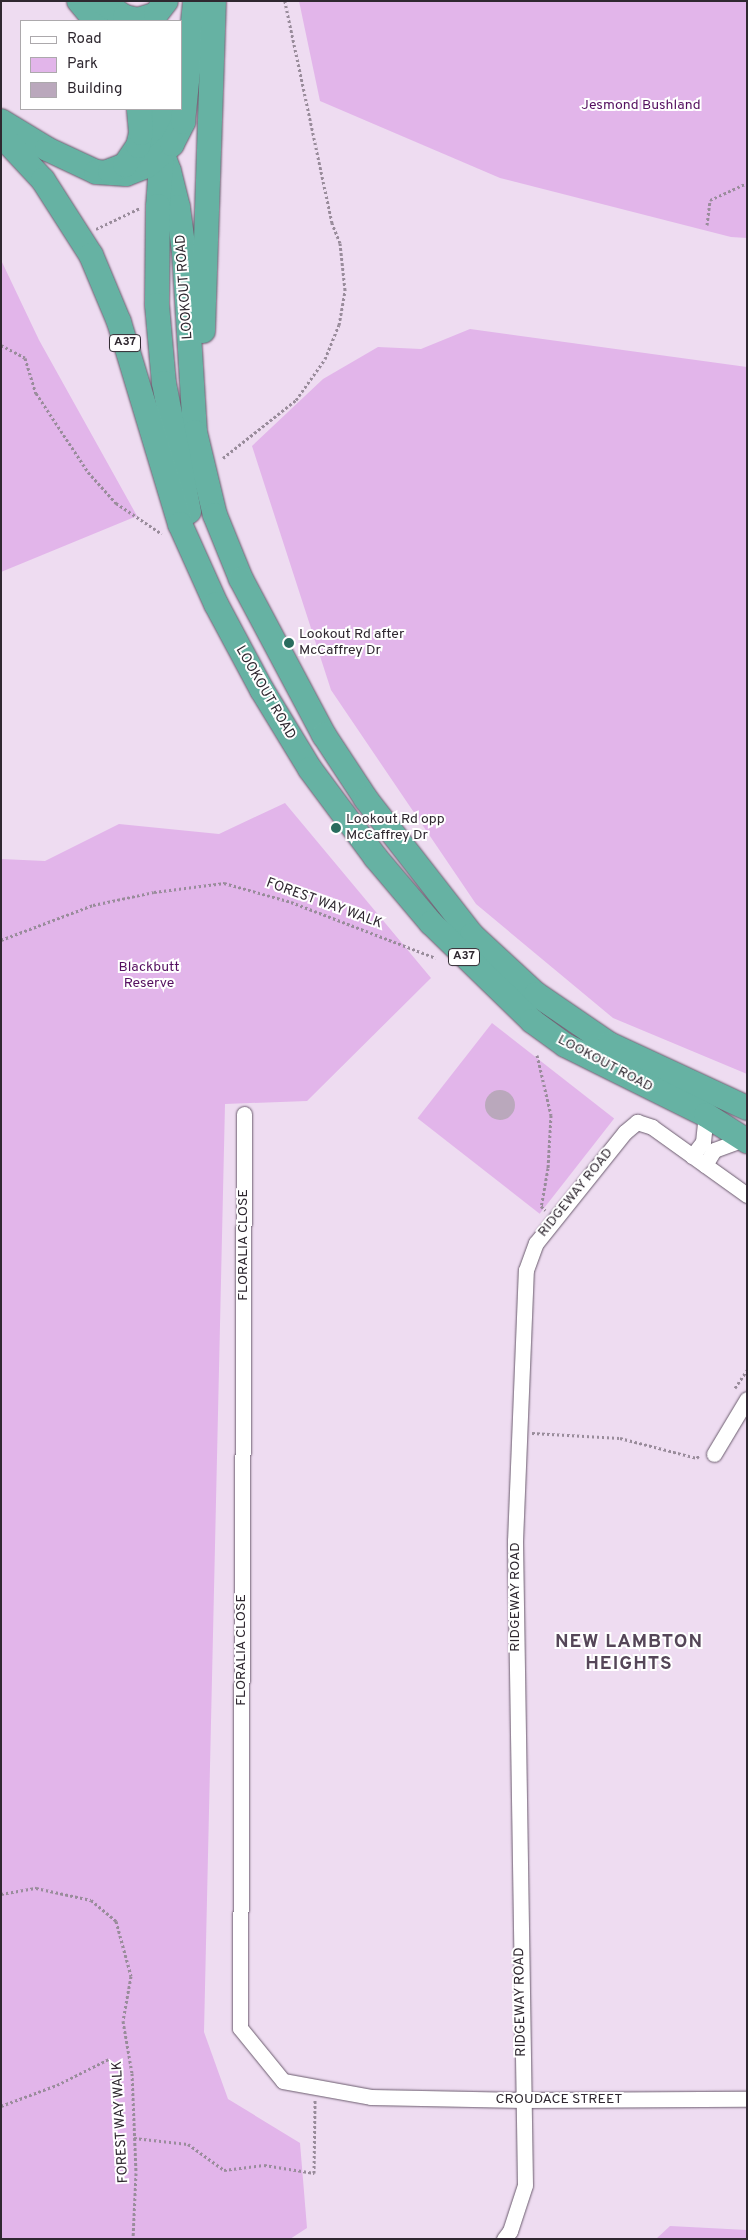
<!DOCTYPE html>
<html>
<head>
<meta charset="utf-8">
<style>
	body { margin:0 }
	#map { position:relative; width:748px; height:2240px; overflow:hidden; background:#eedcf1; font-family:Overpass,sans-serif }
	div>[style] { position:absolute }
	.green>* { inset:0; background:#e2b5ea; transform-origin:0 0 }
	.building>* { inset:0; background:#baa8bc }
	.round { border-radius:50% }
	.path>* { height:3px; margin-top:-1.5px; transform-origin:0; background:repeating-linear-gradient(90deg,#998c9b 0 2.5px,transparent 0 5px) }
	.roads { filter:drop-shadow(0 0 1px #6b5c6e) drop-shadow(0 0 1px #6b5c6e) }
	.minor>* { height:15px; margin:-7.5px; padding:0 7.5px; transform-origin:7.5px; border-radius:7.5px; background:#fff }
	.trunk>* { height:24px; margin:-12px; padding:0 12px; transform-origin:12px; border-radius:12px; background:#66b2a3 }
	.dots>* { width:14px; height:14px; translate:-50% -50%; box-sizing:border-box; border:2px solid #fff; border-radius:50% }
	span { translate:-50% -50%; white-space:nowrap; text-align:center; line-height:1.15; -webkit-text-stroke:4px #fff; paint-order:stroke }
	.shield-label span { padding:1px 4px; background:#fff; border:1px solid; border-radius:4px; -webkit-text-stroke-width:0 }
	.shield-label { font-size:12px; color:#2f2830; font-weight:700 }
	.park-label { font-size:14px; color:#551060 }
	.street-label { font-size:14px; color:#2f2830 }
	.poi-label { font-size:14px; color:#2f2830 }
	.left { translate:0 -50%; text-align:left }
	.district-label { font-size:19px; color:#554658; font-weight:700; letter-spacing:1px }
	.frame { position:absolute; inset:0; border:2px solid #2f2830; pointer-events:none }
	.legend { position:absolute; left:20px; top:20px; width:162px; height:90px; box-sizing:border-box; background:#fff; border:1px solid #aca9ac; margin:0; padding:6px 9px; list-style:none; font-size:15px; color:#2f2830 }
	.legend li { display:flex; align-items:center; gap:10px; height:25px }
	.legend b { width:25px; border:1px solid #aca9ac }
</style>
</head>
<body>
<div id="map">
	<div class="green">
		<div style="clip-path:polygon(299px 1px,747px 1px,747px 238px,731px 237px,500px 178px,320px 101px)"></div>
		<div style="clip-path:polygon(1px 260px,39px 340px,137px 516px,1px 572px)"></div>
		<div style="clip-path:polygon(470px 329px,747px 367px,747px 1074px,613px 1018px,476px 904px,331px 690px,252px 446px,323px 379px,378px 347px,421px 349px)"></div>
		<div style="clip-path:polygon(285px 803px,431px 978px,307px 1101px,225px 1104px,204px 2032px,228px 2099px,300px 2143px,307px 2228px,290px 2239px,1px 2239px,1px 859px,45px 861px,119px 824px,219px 834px)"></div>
		<div style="left:492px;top:1023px;width:155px;height:121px;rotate:38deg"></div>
		<div style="clip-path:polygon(670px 2226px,747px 2230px,747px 2239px,656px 2239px)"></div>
	</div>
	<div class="building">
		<div class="round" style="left:485px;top:1090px;width:30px;height:30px"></div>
	</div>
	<div class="path">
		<div style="left:707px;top:225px;width:25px;rotate:-83deg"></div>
		<div style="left:710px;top:200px;width:41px;rotate:-24.7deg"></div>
		<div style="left:96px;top:229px;width:49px;rotate:-25.5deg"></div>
		<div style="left:1px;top:345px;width:27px;rotate:28deg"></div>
		<div style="left:25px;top:358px;width:37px;rotate:73deg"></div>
		<div style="left:36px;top:393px;width:95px;rotate:56.6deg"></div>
		<div style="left:88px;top:472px;width:42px;rotate:47.9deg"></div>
		<div style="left:116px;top:503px;width:55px;rotate:34deg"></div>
		<div style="left:223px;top:458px;width:93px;rotate:-38.5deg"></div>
		<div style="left:296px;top:400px;width:50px;rotate:-54.7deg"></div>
		<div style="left:325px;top:359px;width:37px;rotate:-68deg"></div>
		<div style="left:339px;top:325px;width:36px;rotate:-80deg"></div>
		<div style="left:345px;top:290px;width:47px;rotate:-96.1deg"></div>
		<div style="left:340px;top:243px;width:22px;rotate:-112deg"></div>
		<div style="left:332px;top:223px;width:227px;rotate:-102deg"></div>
		<div style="left:1px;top:940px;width:98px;rotate:-20.8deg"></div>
		<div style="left:93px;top:905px;width:62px;rotate:-12deg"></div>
		<div style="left:154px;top:892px;width:71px;rotate:-7.3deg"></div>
		<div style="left:224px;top:883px;width:70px;rotate:15.8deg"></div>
		<div style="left:291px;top:902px;width:155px;rotate:21.1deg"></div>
		<div style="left:537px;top:1055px;width:62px;rotate:76.9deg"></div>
		<div style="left:551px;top:1115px;width:53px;rotate:93.2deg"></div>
		<div style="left:548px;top:1168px;width:39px;rotate:100deg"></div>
		<div style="left:541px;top:1206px;width:6px;rotate:45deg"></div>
		<div style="left:735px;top:1388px;width:22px;rotate:-56deg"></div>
		<div style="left:532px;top:1433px;width:88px;rotate:3.3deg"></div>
		<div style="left:620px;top:1438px;width:80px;rotate:14.6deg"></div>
		<div style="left:697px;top:1458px;width:4px;rotate:-56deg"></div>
		<div style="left:1px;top:1894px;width:36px;rotate:-10deg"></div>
		<div style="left:36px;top:1888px;width:56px;rotate:12.3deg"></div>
		<div style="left:91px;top:1900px;width:33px;rotate:40deg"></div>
		<div style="left:116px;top:1921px;width:57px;rotate:74.7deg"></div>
		<div style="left:131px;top:1976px;width:46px;rotate:100.1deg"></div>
		<div style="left:123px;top:2021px;width:53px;rotate:80.2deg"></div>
		<div style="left:132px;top:2073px;width:100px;rotate:87.7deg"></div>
		<div style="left:136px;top:2173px;width:66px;rotate:92.6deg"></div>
		<div style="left:1px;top:2106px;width:60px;rotate:-20.6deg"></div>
		<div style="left:57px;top:2085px;width:58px;rotate:-26.6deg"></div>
		<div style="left:134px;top:2138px;width:54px;rotate:6.3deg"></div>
		<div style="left:188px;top:2144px;width:44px;rotate:35.8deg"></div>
		<div style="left:224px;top:2170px;width:40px;rotate:-7.1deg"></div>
		<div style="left:264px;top:2165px;width:51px;rotate:9.1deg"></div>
		<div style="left:314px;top:2173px;width:73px;rotate:-89.2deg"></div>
	</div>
	<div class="roads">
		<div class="minor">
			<div style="left:244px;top:1114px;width:914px;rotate:90.25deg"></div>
			<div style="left:240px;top:2028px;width:68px;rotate:50.9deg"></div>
			<div style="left:283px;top:2081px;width:89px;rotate:10.3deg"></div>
			<div style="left:371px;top:2097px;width:152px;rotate:1.1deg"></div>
			<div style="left:523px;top:2100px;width:224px;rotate:-0.3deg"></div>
			<div style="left:692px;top:1156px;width:18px;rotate:-52deg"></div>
			<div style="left:703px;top:1142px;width:27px;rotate:-84deg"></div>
			<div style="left:705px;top:1165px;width:17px;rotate:-59deg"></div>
			<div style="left:714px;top:1150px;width:32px;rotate:-20deg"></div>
			<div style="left:714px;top:1454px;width:64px;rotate:-59deg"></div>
			<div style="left:504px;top:2239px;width:10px;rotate:-53deg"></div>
			<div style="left:510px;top:2231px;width:48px;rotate:-71.9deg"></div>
			<div style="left:525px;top:2185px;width:644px;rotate:-90.89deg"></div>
			<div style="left:515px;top:1541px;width:271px;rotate:-87.7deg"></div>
			<div style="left:526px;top:1270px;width:29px;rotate:-70deg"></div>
			<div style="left:536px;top:1243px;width:142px;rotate:-51.3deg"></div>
			<div style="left:625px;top:1132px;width:16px;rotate:-40deg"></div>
			<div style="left:637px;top:1122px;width:16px;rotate:18deg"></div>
			<div style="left:652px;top:1127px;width:117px;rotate:35.6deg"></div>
		</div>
		<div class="trunk">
			<div style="left:79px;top:1px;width:26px;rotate:50deg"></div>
			<div style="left:101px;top:1px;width:29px;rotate:34deg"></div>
			<div style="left:125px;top:17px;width:13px;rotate:13deg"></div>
			<div style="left:138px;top:20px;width:19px;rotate:-18deg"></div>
			<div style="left:156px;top:14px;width:16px;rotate:-52deg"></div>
			<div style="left:146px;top:109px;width:66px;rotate:69.6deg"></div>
			<div style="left:169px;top:171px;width:37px;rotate:76deg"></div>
			<div style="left:178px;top:207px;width:45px;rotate:82.4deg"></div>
			<div style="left:184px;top:252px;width:180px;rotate:86.5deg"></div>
			<div style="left:195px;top:432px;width:85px;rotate:76.5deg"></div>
			<div style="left:215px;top:515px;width:69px;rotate:67.9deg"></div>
			<div style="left:241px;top:579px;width:177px;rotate:62deg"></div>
			<div style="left:324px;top:735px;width:77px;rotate:56.7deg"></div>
			<div style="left:366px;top:799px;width:172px;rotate:52.1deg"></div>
			<div style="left:472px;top:935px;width:87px;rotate:42.7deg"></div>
			<div style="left:536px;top:994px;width:88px;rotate:34.4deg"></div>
			<div style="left:609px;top:1044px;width:152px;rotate:24.9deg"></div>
			<div style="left:165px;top:109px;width:97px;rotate:94.1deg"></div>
			<div style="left:158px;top:206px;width:99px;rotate:90.6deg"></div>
			<div style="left:157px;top:305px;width:78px;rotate:84.9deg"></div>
			<div style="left:164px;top:383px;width:131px;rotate:79deg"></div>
			<div style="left:1px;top:121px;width:54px;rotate:31.3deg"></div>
			<div style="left:47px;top:149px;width:54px;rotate:25.1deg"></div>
			<div style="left:96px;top:172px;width:30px;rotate:4deg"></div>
			<div style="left:126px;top:174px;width:22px;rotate:-21deg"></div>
			<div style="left:147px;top:166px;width:33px;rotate:-41deg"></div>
			<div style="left:172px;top:144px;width:25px;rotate:-63deg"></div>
			<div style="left:183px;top:122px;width:122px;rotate:-84.3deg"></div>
			<div style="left:1px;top:135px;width:62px;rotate:47deg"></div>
			<div style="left:43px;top:180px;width:89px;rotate:57.4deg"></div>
			<div style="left:91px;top:255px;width:73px;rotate:67.3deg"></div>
			<div style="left:119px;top:322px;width:211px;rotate:73.2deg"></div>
			<div style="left:180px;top:524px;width:88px;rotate:65.8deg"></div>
			<div style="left:216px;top:604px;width:98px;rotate:61.9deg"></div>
			<div style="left:262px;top:690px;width:92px;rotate:58.7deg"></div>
			<div style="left:310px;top:769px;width:111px;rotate:53.4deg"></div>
			<div style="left:376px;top:858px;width:85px;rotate:49.8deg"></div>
			<div style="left:431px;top:923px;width:141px;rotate:44.1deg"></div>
			<div style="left:532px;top:1021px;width:41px;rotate:36deg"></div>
			<div style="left:565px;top:1045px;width:157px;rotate:26.4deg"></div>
			<div style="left:706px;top:1115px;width:49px;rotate:32.4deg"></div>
			<div style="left:110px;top:171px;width:16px;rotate:-22deg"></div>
			<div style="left:125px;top:165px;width:23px;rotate:-56deg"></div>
			<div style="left:138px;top:146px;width:13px;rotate:-77deg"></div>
			<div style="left:141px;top:133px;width:24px;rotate:-95deg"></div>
			<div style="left:203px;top:331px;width:330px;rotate:-88.1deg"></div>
		</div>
	</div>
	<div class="dots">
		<div style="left:289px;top:643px;background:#286c5e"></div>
		<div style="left:336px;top:828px;background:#286c5e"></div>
	</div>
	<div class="shield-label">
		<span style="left:125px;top:343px">A37</span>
		<span style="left:464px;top:957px">A37</span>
	</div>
	<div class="park-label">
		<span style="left:641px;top:106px">Jesmond Bushland</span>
		<span style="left:149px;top:976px">Blackbutt<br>Reserve</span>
	</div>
	<div class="street-label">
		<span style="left:185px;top:287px;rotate:-94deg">LOOKOUT ROAD</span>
		<span style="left:265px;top:693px;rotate:60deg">LOOKOUT ROAD</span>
		<span style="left:324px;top:904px;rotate:20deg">FOREST WAY WALK</span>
		<span style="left:605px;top:1064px;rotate:28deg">LOOKOUT ROAD</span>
		<span style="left:576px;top:1193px;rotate:-51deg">RIDGEWAY ROAD</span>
		<span style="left:244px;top:1245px;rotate:-90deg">FLORALIA CLOSE</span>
		<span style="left:516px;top:1597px;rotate:-90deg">RIDGEWAY ROAD</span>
		<span style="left:242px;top:1650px;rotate:-90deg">FLORALIA CLOSE</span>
		<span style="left:521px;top:2002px;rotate:-91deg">RIDGEWAY ROAD</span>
		<span style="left:559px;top:2100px">CROUDACE STREET</span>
		<span style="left:121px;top:2122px;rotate:-93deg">FOREST WAY WALK</span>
	</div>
	<div class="poi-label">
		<span class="left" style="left:299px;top:643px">Lookout Rd after<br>McCaffrey Dr</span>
		<span class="left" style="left:346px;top:828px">Lookout Rd opp<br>McCaffrey Dr</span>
	</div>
	<div class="district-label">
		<span style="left:629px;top:1654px">NEW LAMBTON<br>HEIGHTS</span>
	</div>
	<div class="frame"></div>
	<ul class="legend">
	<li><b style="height:6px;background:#fff"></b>Road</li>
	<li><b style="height:14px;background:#e2b5ea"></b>Park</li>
	<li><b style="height:14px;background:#baa8bc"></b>Building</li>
	</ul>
</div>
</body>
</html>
